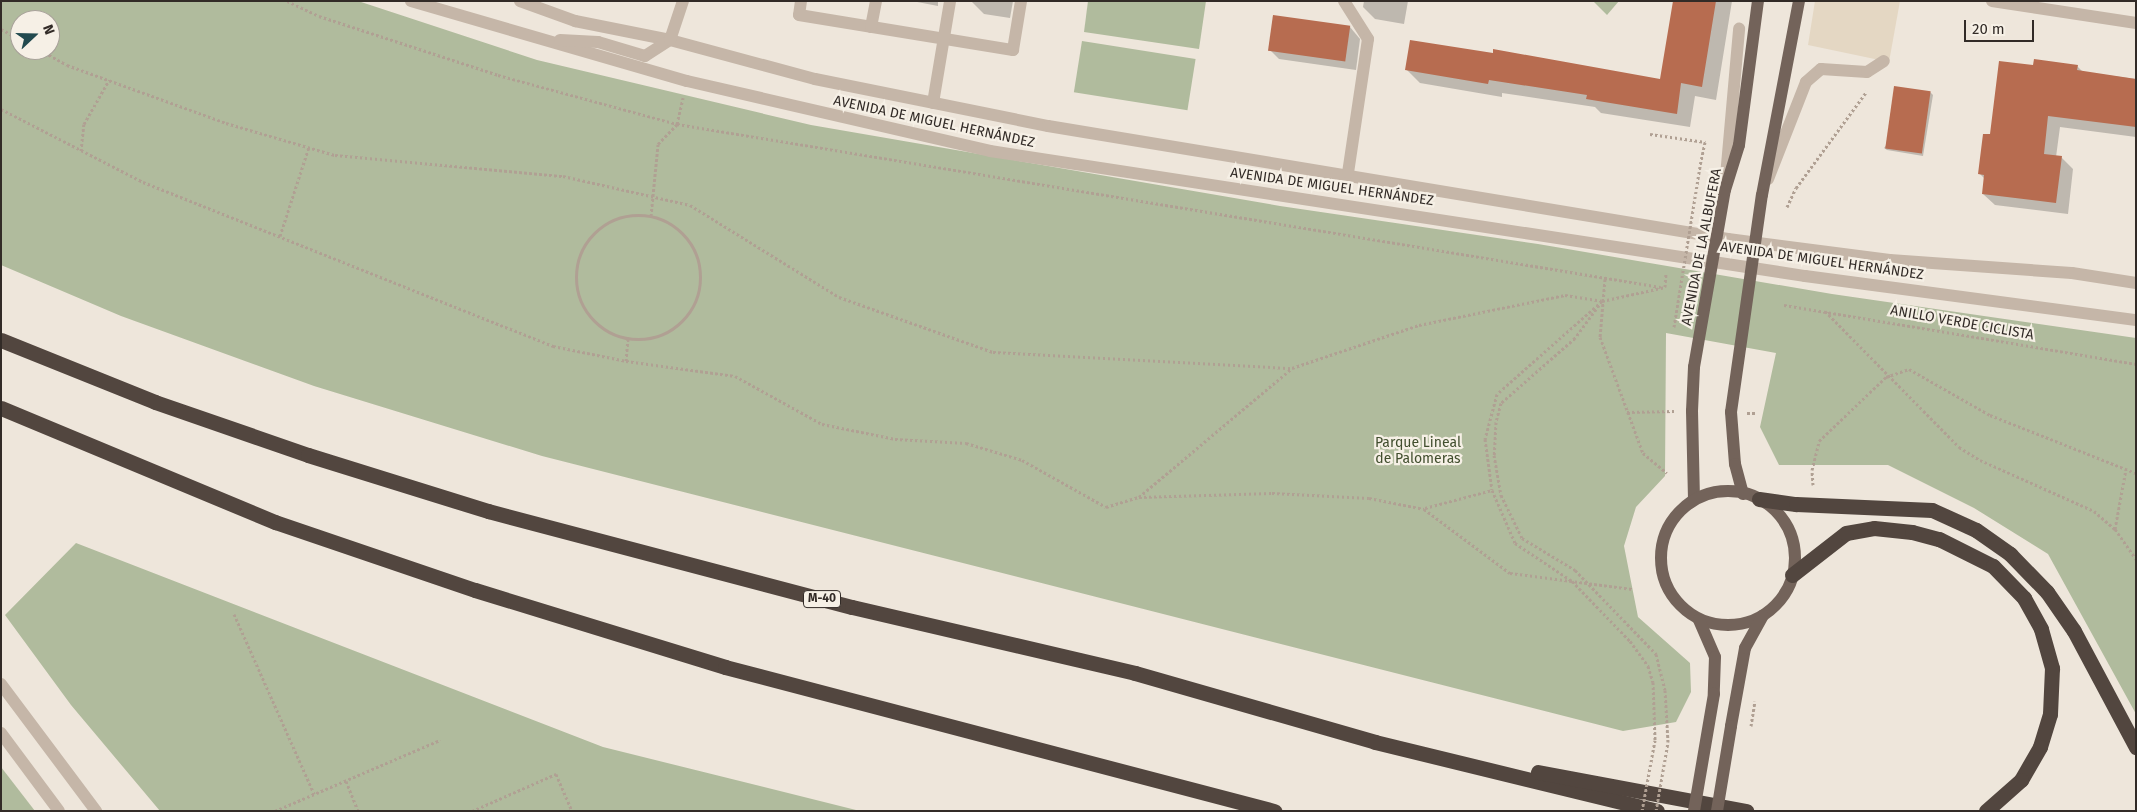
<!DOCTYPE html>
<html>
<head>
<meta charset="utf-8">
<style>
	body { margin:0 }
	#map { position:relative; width:2137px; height:812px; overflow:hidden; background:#eee6db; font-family:"Fira Sans",sans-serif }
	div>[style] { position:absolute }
	.green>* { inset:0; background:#b0bb9d; transform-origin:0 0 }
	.plaza>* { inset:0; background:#e4d7c3 }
	.shadow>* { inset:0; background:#0003 }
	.building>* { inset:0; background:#b76c50; transform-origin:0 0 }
	.path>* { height:3px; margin-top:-1.5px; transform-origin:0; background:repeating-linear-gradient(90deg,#b0a093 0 2.5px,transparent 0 5px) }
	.path>.ring { margin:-1.5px; padding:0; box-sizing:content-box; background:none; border:3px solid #b0a093; border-radius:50% }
	.minor>* { height:12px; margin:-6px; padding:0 6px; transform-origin:6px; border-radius:6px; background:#c5b6a8 }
	.major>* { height:12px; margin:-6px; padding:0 6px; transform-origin:6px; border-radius:6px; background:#73635a }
	.major>.ring { margin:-6px; padding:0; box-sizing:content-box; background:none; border:12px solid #73635a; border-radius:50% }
	.highway>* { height:15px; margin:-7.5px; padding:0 7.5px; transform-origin:7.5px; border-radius:7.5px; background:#52463f }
	.path-bridge>* { height:3px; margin-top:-1.5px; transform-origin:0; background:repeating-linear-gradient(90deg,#b0a093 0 2.5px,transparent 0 5px) }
	.major-bridge>* { height:12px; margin:-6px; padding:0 6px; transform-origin:6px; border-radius:6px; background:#73635a }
	span { translate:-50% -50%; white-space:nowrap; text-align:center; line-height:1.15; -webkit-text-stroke:4.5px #f6f0e6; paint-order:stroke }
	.shield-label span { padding:1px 4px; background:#f6f0e6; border:1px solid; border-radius:4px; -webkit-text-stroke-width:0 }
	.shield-label { font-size:12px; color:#322b27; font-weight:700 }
	.street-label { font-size:14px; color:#322b27 }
	.park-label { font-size:14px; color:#414e2e }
	.frame { position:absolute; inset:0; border:2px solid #322b27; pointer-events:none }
	.north { position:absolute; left:10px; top:10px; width:50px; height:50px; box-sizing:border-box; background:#f6f0e6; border:1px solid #a8a19a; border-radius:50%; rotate:69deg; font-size:14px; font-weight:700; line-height:20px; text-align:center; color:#322b27 }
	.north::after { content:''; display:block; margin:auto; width:18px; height:22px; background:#224a4f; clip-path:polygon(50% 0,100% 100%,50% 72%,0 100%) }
	.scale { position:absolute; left:1964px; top:20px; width:70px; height:22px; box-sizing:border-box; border:2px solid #322b27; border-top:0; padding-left:6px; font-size:15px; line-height:18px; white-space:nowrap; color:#322b27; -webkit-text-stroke:4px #f6f0e6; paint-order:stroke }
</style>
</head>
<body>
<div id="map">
	<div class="green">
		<div style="clip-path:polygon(evenodd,1px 1px,358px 1px,537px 60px,811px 125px,1280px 206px,1538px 244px,1832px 294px,2136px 338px,2136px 714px,2048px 554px,1974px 508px,1888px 465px,1779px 465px,1760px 427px,1776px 353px,1666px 333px,1665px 476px,1636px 507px,1624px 546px,1638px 617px,1690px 663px,1691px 692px,1676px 722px,1623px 731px,542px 456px,314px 386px,121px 316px,1px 265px,1px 1px,20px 20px,50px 20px,50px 50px,20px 50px,20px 20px)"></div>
		<div style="clip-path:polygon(1088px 1px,1206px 1px,1199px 49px,1084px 32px)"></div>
		<div style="clip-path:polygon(1593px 1px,1619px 1px,1607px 15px)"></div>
		<div style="left:1082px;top:41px;width:115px;height:52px;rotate:9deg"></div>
		<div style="clip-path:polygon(76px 543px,603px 747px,860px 811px,160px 811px,71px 705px,5px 615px)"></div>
		<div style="clip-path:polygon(1px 767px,35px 811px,1px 811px)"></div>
	</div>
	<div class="plaza">
		<div style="clip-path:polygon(1815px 1px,1900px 1px,1889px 62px,1808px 45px)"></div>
	</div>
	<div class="shadow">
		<div style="clip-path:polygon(912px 1px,938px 1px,938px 6px)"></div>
		<div style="clip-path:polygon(971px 1px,1013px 1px,1010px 18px,984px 14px)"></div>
		<div style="clip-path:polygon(1364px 1px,1408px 1px,1404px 24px,1375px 19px,1363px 7px)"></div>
		<div style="clip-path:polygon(1675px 1px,1732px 1px,1716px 100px,1695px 96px,1690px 127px,1601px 113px,1595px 107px,1502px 93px,1502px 97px,1420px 83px,1406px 69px,1661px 81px)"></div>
		<div style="clip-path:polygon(1350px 27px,1360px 39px,1356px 70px,1279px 59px,1270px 50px)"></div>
		<div style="clip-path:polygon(2077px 66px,2083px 72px,2136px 79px,2136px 137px,2060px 127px,2056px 157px,2061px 157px,2073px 169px,2068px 214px,1995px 205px,1983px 194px,1985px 179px,1980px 174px,1991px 136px,2034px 67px)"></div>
		<div style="clip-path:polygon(1930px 92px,1933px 95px,1923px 156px,1887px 150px,1884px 148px)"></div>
	</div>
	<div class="building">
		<div style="clip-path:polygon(1673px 1px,1716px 1px,1702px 87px,1681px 83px,1677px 114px,1586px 99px,1587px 95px,1489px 80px,1488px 84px,1405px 70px,1410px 40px,1493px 53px,1493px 49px,1660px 79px)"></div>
		<div style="left:1273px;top:15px;width:78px;height:36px;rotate:8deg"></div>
		<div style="clip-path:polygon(2034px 59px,2078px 65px,2077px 70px,2136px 79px,2136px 127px,2048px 116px,2044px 154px,2062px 156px,2056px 203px,1982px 194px,1984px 175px,1978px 174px,1983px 134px,1990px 134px,1999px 61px,2033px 65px)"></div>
		<div style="left:1894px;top:86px;width:37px;height:63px;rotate:8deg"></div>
	</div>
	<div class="path">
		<div style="left:287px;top:1px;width:35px;rotate:25deg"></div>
		<div style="left:319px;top:16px;width:188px;rotate:18.2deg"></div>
		<div style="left:498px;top:75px;width:186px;rotate:15.3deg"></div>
		<div style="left:677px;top:124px;width:997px;rotate:9.41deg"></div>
		<div style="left:1px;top:29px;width:21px;rotate:28deg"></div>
		<div style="left:40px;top:50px;width:31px;rotate:29deg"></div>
		<div style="left:67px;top:65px;width:169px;rotate:20deg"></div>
		<div style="left:226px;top:123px;width:114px;rotate:16.4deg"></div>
		<div style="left:335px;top:155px;width:229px;rotate:5.3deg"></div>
		<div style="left:563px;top:176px;width:130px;rotate:12.9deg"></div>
		<div style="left:690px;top:205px;width:175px;rotate:31.7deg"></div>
		<div style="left:839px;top:297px;width:164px;rotate:19.7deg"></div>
		<div style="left:993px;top:352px;width:299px;rotate:3.1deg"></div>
		<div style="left:1292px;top:368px;width:134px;rotate:-18.7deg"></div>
		<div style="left:1419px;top:325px;width:149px;rotate:-11.6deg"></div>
		<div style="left:1565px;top:295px;width:37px;rotate:9deg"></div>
		<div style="left:1602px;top:301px;width:65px;rotate:-12.5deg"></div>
		<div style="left:1px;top:109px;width:160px;rotate:27.2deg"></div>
		<div style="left:143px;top:182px;width:442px;rotate:21.8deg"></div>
		<div style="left:553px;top:346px;width:75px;rotate:11.6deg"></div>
		<div style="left:626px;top:361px;width:110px;rotate:7.8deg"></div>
		<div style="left:735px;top:376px;width:99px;rotate:28.9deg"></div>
		<div style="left:822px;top:424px;width:75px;rotate:11.6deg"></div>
		<div style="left:895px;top:439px;width:71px;rotate:3.2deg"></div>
		<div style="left:966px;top:443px;width:59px;rotate:16.9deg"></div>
		<div style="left:1022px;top:460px;width:96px;rotate:29.2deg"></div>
		<div style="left:1106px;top:507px;width:34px;rotate:-17deg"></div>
		<div style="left:1139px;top:497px;width:133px;rotate:-1.7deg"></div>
		<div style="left:1272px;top:493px;width:97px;rotate:3deg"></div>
		<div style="left:1369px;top:498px;width:56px;rotate:11.3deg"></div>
		<div style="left:1424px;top:509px;width:107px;rotate:36.7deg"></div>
		<div style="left:1510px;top:573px;width:123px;rotate:7.5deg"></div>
		<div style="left:1650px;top:134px;width:56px;rotate:8.3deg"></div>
		<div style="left:1705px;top:142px;width:25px;rotate:102deg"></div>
		<div style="left:81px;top:151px;width:27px;rotate:-84deg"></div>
		<div style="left:84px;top:124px;width:51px;rotate:-60.4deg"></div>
		<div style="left:1787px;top:207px;width:21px;rotate:-65deg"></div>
		<div style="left:1796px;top:188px;width:120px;rotate:-53.8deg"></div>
		<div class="ring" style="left:576px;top:215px;width:121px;height:121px"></div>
		<div style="left:651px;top:216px;width:72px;rotate:-84.4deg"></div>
		<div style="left:658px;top:144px;width:28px;rotate:-46deg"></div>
		<div style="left:677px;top:124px;width:27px;rotate:-77deg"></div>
		<div style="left:280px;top:236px;width:94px;rotate:-72deg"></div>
		<div style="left:1605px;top:279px;width:58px;rotate:94.9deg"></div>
		<div style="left:1600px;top:337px;width:124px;rotate:69.7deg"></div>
		<div style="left:1643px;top:453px;width:31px;rotate:40deg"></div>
		<div style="left:1665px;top:287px;width:14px;rotate:-86deg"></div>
		<div style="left:1602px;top:301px;width:140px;rotate:138.5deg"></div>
		<div style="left:1497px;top:394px;width:47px;rotate:104.9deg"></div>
		<div style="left:1485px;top:439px;width:51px;rotate:82.2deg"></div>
		<div style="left:1492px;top:490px;width:58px;rotate:66.5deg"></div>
		<div style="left:1515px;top:543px;width:69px;rotate:33.7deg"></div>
		<div style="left:1572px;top:581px;width:83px;rotate:46deg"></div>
		<div style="left:1630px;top:641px;width:31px;rotate:54deg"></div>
		<div style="left:1648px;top:666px;width:17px;rotate:73deg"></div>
		<div style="left:1653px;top:682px;width:58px;rotate:88deg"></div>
		<div style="left:1599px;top:305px;width:41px;rotate:126deg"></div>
		<div style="left:1575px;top:338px;width:98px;rotate:138.7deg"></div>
		<div style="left:1501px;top:403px;width:20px;rotate:105deg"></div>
		<div style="left:1496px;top:422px;width:33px;rotate:93deg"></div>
		<div style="left:1494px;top:455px;width:41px;rotate:80.1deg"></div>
		<div style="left:1501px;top:495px;width:48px;rotate:64deg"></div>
		<div style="left:1522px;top:538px;width:62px;rotate:31.1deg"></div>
		<div style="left:1575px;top:570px;width:117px;rotate:46deg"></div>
		<div style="left:1656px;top:654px;width:37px;rotate:76deg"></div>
		<div style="left:1665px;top:690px;width:52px;rotate:86.7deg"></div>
		<div style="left:1784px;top:305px;width:357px;rotate:9.5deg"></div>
		<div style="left:1825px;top:311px;width:191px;rotate:45.4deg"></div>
		<div style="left:1959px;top:447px;width:25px;rotate:32deg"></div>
		<div style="left:1980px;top:460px;width:125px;rotate:24.1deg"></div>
		<div style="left:2094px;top:511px;width:28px;rotate:41deg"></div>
		<div style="left:2115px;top:529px;width:37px;rotate:55deg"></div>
		<div style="left:626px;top:361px;width:22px;rotate:-85deg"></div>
		<div style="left:1627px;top:412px;width:47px;rotate:-1.2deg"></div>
		<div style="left:1747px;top:413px;width:10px"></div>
		<div style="left:1813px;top:485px;width:15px;rotate:-94deg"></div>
		<div style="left:1812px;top:470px;width:30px;rotate:-76deg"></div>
		<div style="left:1819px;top:441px;width:93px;rotate:-43.7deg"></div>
		<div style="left:1886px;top:377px;width:24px;rotate:-19deg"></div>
		<div style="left:1909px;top:369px;width:93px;rotate:29.6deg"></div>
		<div style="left:1990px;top:415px;width:157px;rotate:21.7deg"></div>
		<div style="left:1139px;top:497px;width:199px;rotate:-40.1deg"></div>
		<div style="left:1425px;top:508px;width:69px;rotate:-15deg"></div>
		<div style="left:2115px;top:529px;width:61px;rotate:-79.6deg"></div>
		<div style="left:234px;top:614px;width:197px;rotate:66deg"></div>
		<div style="left:346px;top:781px;width:32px;rotate:68deg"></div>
		<div style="left:275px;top:811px;width:180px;rotate:-23.3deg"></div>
		<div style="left:472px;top:811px;width:92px;rotate:-23.8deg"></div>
		<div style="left:556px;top:774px;width:40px;rotate:66.6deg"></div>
	</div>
	<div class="minor">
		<div style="left:411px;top:1px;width:287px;rotate:16.2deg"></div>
		<div style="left:687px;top:81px;width:311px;rotate:13deg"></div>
		<div style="left:990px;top:151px;width:825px;rotate:8.72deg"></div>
		<div style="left:1805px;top:276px;width:334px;rotate:7.6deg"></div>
		<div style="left:520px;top:1px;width:59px;rotate:20deg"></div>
		<div style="left:575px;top:21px;width:97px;rotate:11.3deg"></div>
		<div style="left:670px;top:40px;width:150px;rotate:15.1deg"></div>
		<div style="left:815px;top:79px;width:238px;rotate:11.4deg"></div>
		<div style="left:1048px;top:126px;width:689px;rotate:9.43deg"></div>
		<div style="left:1728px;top:239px;width:163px;rotate:7.4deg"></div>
		<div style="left:1890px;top:260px;width:182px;rotate:4.1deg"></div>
		<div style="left:2072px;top:273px;width:65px;rotate:8.9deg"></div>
		<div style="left:801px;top:1px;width:14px;rotate:98deg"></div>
		<div style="left:799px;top:15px;width:217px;rotate:9.3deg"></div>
		<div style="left:1013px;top:50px;width:50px;rotate:-80.7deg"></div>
		<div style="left:1344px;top:1px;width:45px;rotate:57.7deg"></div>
		<div style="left:1368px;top:39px;width:135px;rotate:98.5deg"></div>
		<div style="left:1992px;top:1px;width:146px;rotate:8.7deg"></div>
		<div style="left:871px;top:27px;width:26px;rotate:-79deg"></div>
		<div style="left:560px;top:40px;width:38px;rotate:3deg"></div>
		<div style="left:598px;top:42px;width:49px;rotate:16.6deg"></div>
		<div style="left:645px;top:56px;width:30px;rotate:-33deg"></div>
		<div style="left:670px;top:40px;width:41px;rotate:-71.6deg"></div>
		<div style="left:933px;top:103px;width:103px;rotate:-80.5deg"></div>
		<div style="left:1726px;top:176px;width:148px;rotate:-84.9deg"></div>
		<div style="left:1768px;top:179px;width:104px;rotate:-68.6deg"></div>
		<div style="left:1806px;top:82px;width:20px;rotate:-41deg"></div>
		<div style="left:1821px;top:69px;width:46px;rotate:3.7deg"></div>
		<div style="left:1867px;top:72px;width:20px;rotate:-33deg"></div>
		<div style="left:1px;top:684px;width:159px;rotate:53.2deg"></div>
		<div style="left:1px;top:733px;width:97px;rotate:53.4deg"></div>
	</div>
	<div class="major">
		<div style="left:1725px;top:190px;width:47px;rotate:-72.7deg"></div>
		<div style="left:1739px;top:145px;width:145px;rotate:-82.5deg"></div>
		<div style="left:1762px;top:195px;width:197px;rotate:-79.2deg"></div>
		<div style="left:1692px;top:411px;width:88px;rotate:88.7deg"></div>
		<div style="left:1731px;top:412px;width:52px;rotate:85.6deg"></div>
		<div style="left:1735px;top:464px;width:31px;rotate:75deg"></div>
		<div class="ring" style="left:1661px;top:491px;width:122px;height:122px"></div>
		<div style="left:1699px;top:620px;width:40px;rotate:66.6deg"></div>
		<div style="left:1715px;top:657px;width:37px;rotate:92deg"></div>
		<div style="left:1731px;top:726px;width:79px;rotate:-79.8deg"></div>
		<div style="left:1745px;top:648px;width:37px;rotate:-61deg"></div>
	</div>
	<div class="highway">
		<div style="left:1px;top:340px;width:166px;rotate:21.9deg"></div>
		<div style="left:155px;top:402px;width:162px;rotate:19.1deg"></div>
		<div style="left:308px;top:455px;width:189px;rotate:17.3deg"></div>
		<div style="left:488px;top:511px;width:376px;rotate:14.8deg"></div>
		<div style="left:852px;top:607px;width:291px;rotate:13.1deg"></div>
		<div style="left:1135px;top:673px;width:250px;rotate:16deg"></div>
		<div style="left:1375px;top:742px;width:290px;rotate:13.7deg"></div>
		<div style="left:1px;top:408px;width:297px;rotate:22.6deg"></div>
		<div style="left:275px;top:522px;width:211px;rotate:18.8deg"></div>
		<div style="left:475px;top:590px;width:262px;rotate:17.1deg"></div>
		<div style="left:725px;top:667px;width:568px;rotate:14.7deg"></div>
		<div style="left:1759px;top:499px;width:37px;rotate:8deg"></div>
		<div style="left:1796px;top:504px;width:136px;rotate:2.5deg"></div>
		<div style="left:1932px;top:510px;width:48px;rotate:24.4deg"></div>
		<div style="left:1976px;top:530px;width:42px;rotate:35.2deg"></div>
		<div style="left:2010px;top:554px;width:53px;rotate:45.8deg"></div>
		<div style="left:2047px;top:592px;width:47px;rotate:55.3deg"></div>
		<div style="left:2074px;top:631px;width:132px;rotate:61.9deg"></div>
		<div style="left:1792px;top:575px;width:68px;rotate:-37.9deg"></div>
		<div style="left:1846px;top:533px;width:28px;rotate:-10deg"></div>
		<div style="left:1874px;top:528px;width:38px;rotate:6deg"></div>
		<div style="left:1912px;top:532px;width:28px;rotate:15deg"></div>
		<div style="left:1939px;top:539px;width:60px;rotate:26.6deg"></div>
		<div style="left:1993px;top:566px;width:45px;rotate:45.9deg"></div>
		<div style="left:2024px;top:598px;width:35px;rotate:61deg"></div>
		<div style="left:2041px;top:629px;width:41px;rotate:74.2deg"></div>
		<div style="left:2052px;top:668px;width:46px;rotate:92.5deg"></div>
		<div style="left:2050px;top:714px;width:34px;rotate:107deg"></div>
		<div style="left:2040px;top:747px;width:38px;rotate:120deg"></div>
		<div style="left:2021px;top:780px;width:47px;rotate:138.5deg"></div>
		<div style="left:1538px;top:772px;width:212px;rotate:10.6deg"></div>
	</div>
	<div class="path-bridge">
		<div style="left:1674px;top:327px;width:163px;rotate:-80.8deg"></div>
		<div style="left:1751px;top:726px;width:25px;rotate:-81deg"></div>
		<div style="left:1642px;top:811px;width:72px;rotate:-79.6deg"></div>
		<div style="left:1656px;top:811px;width:70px;rotate:-80.1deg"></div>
	</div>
	<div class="major-bridge">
		<div style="left:1692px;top:411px;width:44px;rotate:-87.4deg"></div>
		<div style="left:1694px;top:367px;width:180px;rotate:-80.1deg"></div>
		<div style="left:1731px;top:412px;width:219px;rotate:-81.9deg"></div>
		<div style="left:1694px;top:811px;width:119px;rotate:-80.3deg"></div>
		<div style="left:1717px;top:811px;width:86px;rotate:-80.6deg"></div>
	</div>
	<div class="shield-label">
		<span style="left:822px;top:599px">M-40</span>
	</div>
	<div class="street-label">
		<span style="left:934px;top:122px;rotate:12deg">AVENIDA DE MIGUEL HERNÁNDEZ</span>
		<span style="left:1332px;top:187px;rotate:8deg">AVENIDA DE MIGUEL HERNÁNDEZ</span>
		<span style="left:1702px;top:247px;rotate:-79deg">AVENIDA DE LA ALBUFERA</span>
		<span style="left:1822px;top:261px;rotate:8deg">AVENIDA DE MIGUEL HERNÁNDEZ</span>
		<span style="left:1962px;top:323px;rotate:10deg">ANILLO VERDE CICLISTA</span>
	</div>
	<div class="park-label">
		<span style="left:1418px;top:451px">Parque Lineal<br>de Palomeras</span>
	</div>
	<div class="frame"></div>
	<div class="north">N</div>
	<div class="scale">20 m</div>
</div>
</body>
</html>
